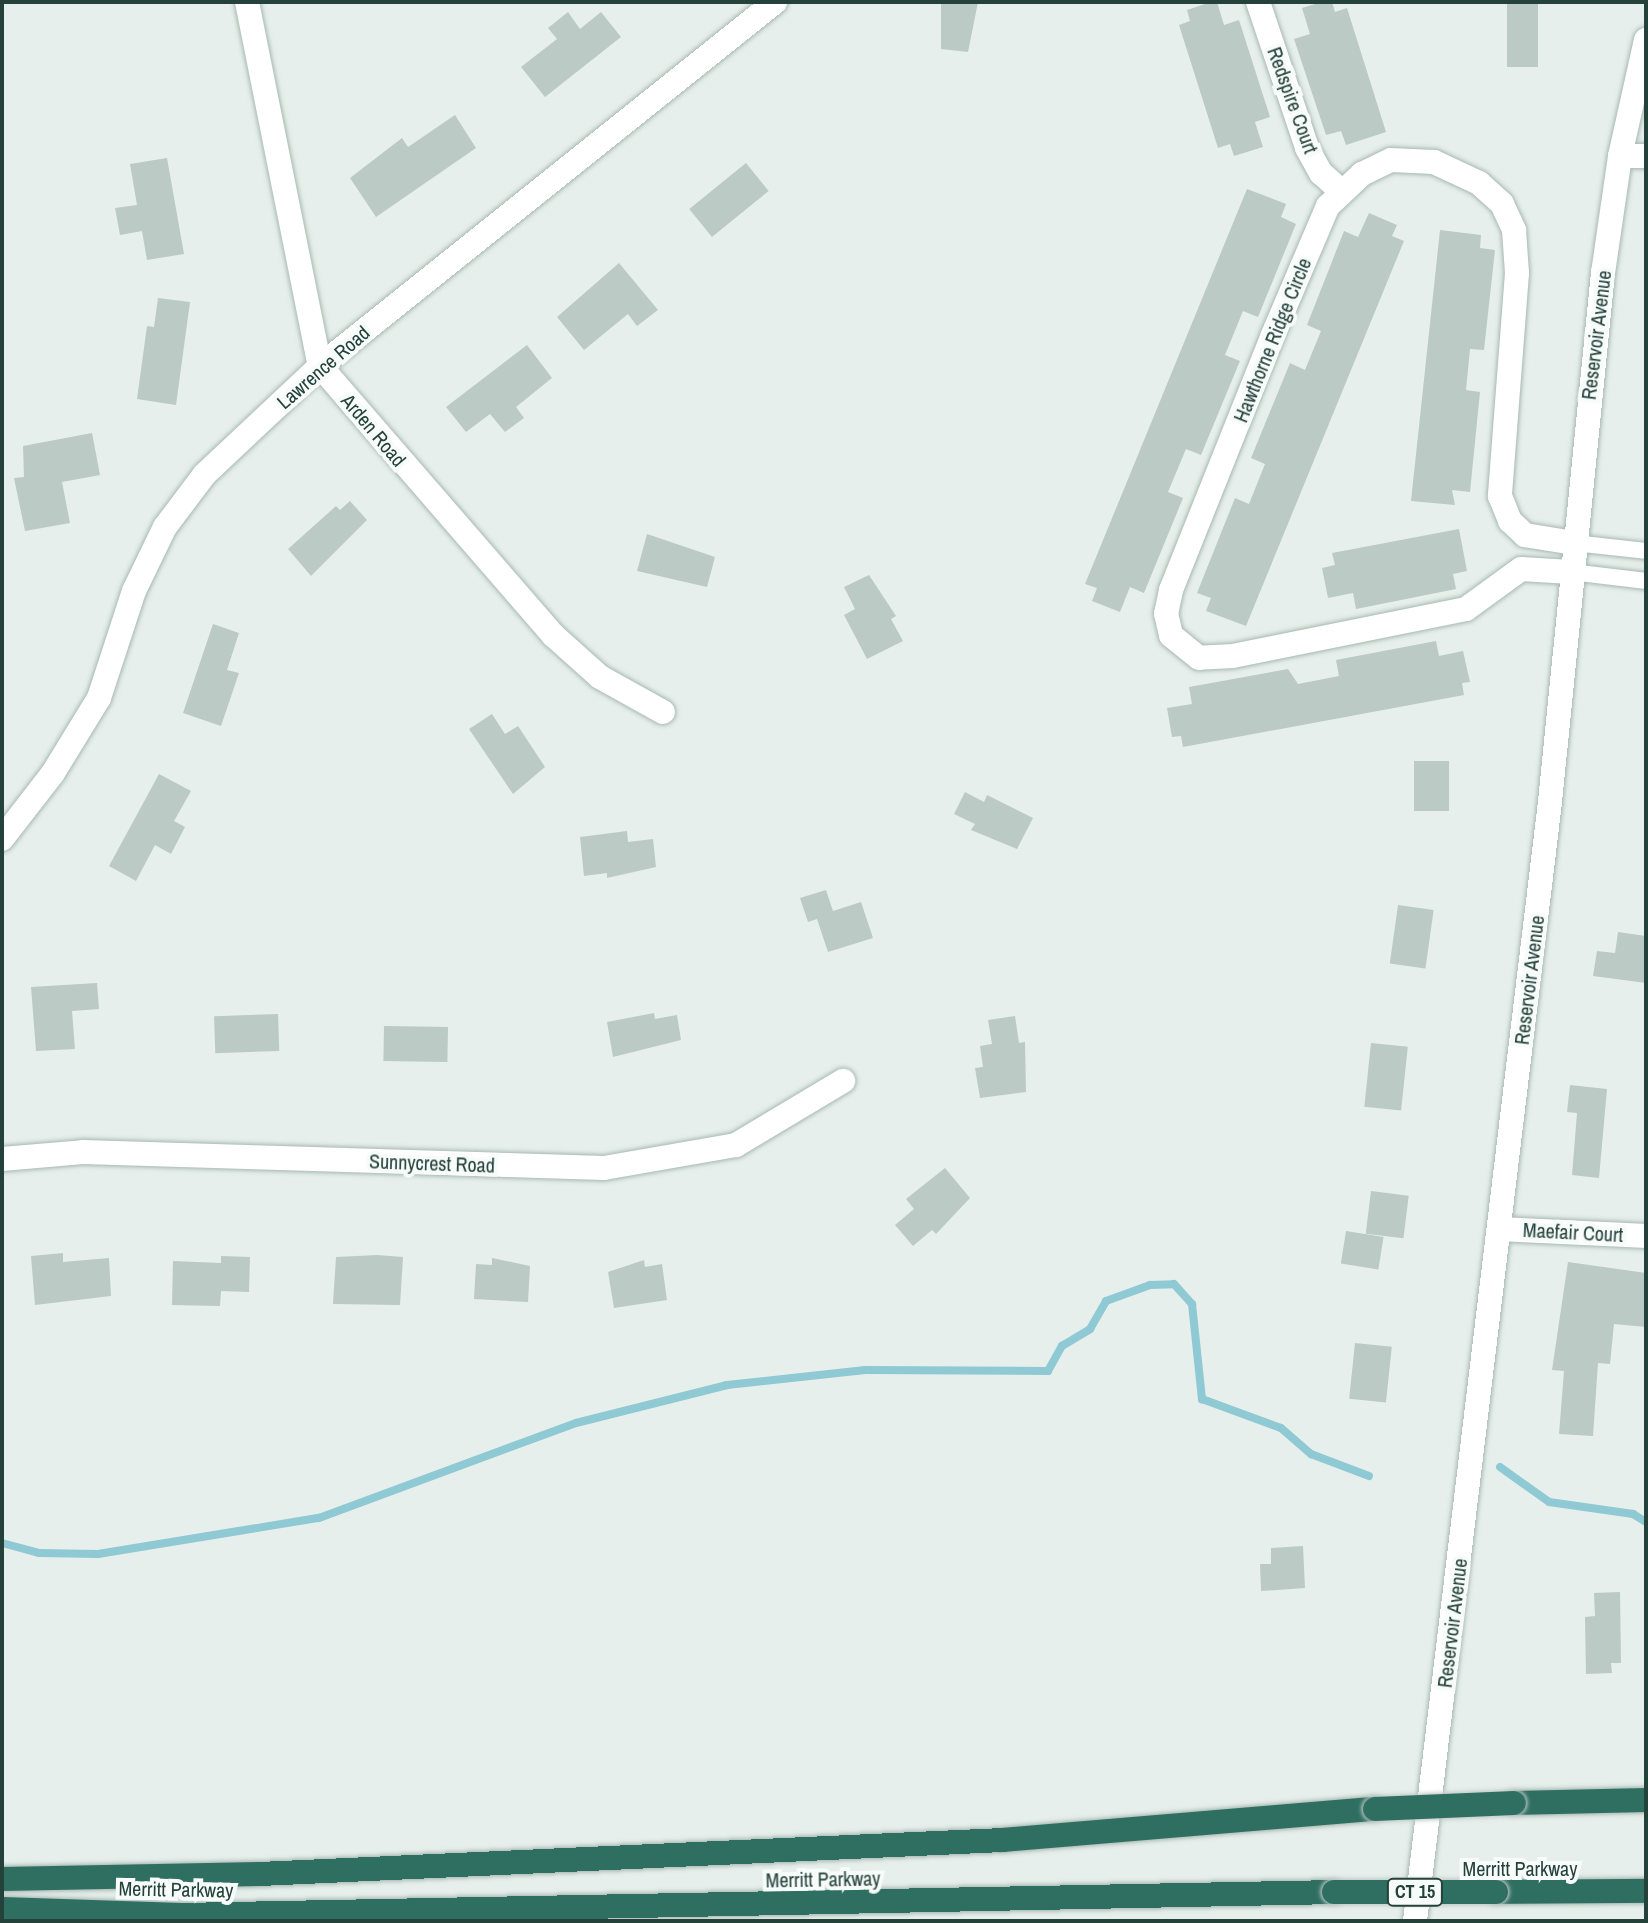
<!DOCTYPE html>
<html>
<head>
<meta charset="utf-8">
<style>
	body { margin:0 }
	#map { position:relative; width:1648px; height:1923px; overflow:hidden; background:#e6efeb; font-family:"Archivo Narrow",sans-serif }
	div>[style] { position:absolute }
	.stream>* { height:8px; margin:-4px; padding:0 4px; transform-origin:4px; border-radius:4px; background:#8ec9d4 }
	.building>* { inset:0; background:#bbcac4; transform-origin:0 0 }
	.roads { filter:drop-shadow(0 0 2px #a8b8b2) drop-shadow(0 0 2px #a8b8b2) }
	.service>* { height:16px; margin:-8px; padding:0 8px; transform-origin:8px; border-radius:8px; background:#fff }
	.minor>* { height:24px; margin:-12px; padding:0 12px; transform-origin:12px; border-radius:12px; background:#fff }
	.secondary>* { height:24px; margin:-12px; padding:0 12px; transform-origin:12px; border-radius:12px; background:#fff }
	.motorway>* { height:24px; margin:-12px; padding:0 12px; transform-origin:12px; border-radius:12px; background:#2f6f62 }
	.bridges { filter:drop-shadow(0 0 2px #c2cac8) drop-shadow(0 0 2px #c2cac8) }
	.motorway-bridge>* { height:24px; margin:-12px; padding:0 12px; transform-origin:12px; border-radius:12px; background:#2f6f62 }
	span { translate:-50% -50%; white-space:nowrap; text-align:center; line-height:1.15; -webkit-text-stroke:8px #f7fbf9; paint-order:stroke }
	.shield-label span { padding:2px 6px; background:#f7fbf9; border:2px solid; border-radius:6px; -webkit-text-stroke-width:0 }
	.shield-label { font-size:18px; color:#24423a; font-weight:700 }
	.street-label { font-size:20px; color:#24423a }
	.frame { position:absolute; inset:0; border:4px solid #24423a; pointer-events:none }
</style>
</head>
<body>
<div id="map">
	<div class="stream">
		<div style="left:1500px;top:1467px;width:60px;rotate:35.5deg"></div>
		<div style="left:1549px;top:1502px;width:85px;rotate:8.1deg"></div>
		<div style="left:1633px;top:1514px;width:15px;rotate:32deg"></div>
		<div style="left:2px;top:1543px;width:38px;rotate:15deg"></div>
		<div style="left:39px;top:1553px;width:59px;rotate:1deg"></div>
		<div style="left:98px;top:1554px;width:224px;rotate:-9.3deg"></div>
		<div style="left:319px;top:1518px;width:274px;rotate:-20.3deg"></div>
		<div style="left:576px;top:1423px;width:156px;rotate:-14.1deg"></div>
		<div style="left:727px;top:1385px;width:139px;rotate:-6.2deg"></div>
		<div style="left:865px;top:1370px;width:183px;rotate:0.3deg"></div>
		<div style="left:1048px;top:1371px;width:29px;rotate:-61deg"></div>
		<div style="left:1062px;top:1346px;width:33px;rotate:-31deg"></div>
		<div style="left:1090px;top:1329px;width:32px;rotate:-60deg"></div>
		<div style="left:1106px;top:1301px;width:47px;rotate:-20deg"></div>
		<div style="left:1150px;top:1285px;width:24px;rotate:-2deg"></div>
		<div style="left:1174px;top:1284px;width:27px;rotate:48deg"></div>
		<div style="left:1192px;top:1304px;width:96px;rotate:84deg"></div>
		<div style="left:1202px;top:1399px;width:84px;rotate:20.2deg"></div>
		<div style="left:1281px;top:1428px;width:40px;rotate:41deg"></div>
		<div style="left:1311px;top:1454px;width:62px;rotate:20.8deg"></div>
	</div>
	<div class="building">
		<div style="clip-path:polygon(941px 2px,978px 2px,968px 52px,941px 49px)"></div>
		<div style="clip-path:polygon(1211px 2px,1217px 2px,1224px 25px,1239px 20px,1270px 117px,1255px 122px,1263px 147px,1234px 156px,1230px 144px,1218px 148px,1179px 25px,1190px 21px,1187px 10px)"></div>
		<div style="clip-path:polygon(1322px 2px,1332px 2px,1335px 12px,1347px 8px,1386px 132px,1346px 145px,1341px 131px,1326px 135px,1294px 39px,1310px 34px,1302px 8px)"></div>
		<div style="left:1507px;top:2px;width:31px;height:65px"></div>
		<div style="clip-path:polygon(568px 12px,580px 29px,601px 12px,621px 37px,545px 97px,521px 67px,557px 39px,548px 28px)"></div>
		<div style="clip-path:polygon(455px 115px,476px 148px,376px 217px,350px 178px,402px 138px,408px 147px)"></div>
		<div style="clip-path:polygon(167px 158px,184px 254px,147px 260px,142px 231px,120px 235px,115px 208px,137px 205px,130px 164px)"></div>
		<div style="left:746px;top:163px;width:36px;height:73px;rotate:51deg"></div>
		<div style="clip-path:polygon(1247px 189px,1286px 204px,1281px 217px,1296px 224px,1258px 317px,1243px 311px,1225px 355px,1240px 361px,1201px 455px,1186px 449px,1181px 461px,1168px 492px,1183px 498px,1144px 593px,1130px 587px,1120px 612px,1092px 601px,1097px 588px,1085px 584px)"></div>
		<div style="clip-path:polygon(1369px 213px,1397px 225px,1392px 236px,1404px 241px,1246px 626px,1206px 611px,1211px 598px,1197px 593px,1235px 498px,1249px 504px,1265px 464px,1251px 458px,1290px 363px,1305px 370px,1321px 331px,1307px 325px,1344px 231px,1358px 237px)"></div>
		<div style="clip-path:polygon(1440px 230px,1481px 235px,1480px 248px,1495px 250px,1484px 350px,1470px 349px,1466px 390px,1480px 392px,1470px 492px,1452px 490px,1455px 505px,1411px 501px)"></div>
		<div style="clip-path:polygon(619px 263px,658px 310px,637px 326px,628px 314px,584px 350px,557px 317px)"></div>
		<div style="clip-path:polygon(158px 298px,190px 302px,176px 405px,137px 399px,147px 326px,154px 327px)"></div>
		<div style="clip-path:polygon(527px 345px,552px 378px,516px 407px,524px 418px,505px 432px,490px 414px,466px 432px,446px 407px)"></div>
		<div style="clip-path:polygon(92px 433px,100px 475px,62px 482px,70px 523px,25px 531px,14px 478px,24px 477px,23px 446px)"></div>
		<div style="clip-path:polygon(350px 501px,367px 520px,311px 576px,288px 549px,336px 506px,340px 510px)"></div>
		<div style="clip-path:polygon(1459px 529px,1467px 571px,1453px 574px,1456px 589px,1356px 609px,1353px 593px,1328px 598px,1322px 568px,1335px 565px,1332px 553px)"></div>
		<div style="clip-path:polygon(647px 534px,715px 557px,707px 587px,637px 571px)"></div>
		<div style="clip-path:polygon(869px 575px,896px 616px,891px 619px,903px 641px,867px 659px,844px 615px,855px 609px,844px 587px)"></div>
		<div style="clip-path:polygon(213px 624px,239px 633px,227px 670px,239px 673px,221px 726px,183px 713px)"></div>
		<div style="clip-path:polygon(1436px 641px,1439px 656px,1463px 651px,1470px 682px,1462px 683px,1464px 695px,1183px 747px,1181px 736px,1172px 737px,1167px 708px,1192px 704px,1189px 687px,1288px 669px,1298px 684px,1339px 676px,1336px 660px)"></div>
		<div style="clip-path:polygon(492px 714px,505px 734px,518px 726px,545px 767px,513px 794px,469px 729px)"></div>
		<div style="left:1414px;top:761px;width:35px;height:50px"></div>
		<div style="clip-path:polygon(159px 774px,191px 791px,174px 821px,185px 827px,171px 854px,155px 845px,136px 881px,109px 866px)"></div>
		<div style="clip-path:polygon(965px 792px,984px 802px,987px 795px,1033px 818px,1017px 849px,971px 830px,975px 824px,954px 814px)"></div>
		<div style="clip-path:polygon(627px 831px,628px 842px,653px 839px,656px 867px,607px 878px,607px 873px,584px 876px,580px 837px)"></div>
		<div style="clip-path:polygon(826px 890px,833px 911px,861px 902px,873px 938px,828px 952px,817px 919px,808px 922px,800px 898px)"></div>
		<div style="left:1398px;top:905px;width:36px;height:59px;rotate:8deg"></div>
		<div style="clip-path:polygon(1618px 932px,1646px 936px,1646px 983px,1593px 976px,1597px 951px,1615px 953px)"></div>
		<div style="clip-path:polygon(97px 983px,99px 1009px,72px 1011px,75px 1049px,36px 1051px,31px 987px)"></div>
		<div style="clip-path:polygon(654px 1013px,655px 1019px,677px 1015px,681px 1040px,613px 1057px,607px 1022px)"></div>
		<div style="left:278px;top:1014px;width:37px;height:64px;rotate:88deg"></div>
		<div style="clip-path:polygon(1015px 1016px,1019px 1043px,1025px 1042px,1026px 1092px,980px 1098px,975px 1068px,983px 1067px,980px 1046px,992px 1044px,988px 1020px)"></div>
		<div style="left:384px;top:1026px;width:64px;height:35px;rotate:1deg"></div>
		<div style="left:1371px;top:1043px;width:37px;height:64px;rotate:6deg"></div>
		<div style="clip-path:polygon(1570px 1085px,1607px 1089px,1599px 1178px,1572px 1175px,1577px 1113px,1567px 1112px)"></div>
		<div style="clip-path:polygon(945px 1168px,970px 1198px,936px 1234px,932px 1230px,913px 1246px,895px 1225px,914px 1209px,906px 1199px)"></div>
		<div style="left:1371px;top:1191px;width:38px;height:43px;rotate:7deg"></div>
		<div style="left:1346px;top:1231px;width:38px;height:33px;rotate:9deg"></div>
		<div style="clip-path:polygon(63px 1253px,63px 1262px,109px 1258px,111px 1296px,35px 1305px,31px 1256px)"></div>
		<div style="clip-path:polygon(377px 1255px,403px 1257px,400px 1305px,333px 1304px,336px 1257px)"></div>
		<div style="clip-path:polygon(221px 1256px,250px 1257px,249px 1292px,221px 1291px,220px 1306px,172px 1305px,173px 1261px,221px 1263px)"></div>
		<div style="clip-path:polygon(492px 1258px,530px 1266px,528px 1302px,474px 1299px,476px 1264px,492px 1265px)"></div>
		<div style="clip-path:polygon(644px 1260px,645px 1267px,662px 1264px,667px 1300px,614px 1308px,608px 1272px)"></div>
		<div style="clip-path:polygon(1568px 1262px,1646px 1273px,1646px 1327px,1614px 1324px,1610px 1364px,1598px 1363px,1593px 1436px,1559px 1434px,1564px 1371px,1552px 1370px)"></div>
		<div style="left:1355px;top:1343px;width:37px;height:56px;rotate:6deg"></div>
		<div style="clip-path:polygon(1303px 1546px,1305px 1588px,1261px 1591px,1260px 1564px,1271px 1564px,1271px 1548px)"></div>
		<div style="clip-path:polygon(1620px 1592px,1621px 1663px,1611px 1663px,1612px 1673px,1586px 1674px,1585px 1617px,1595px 1616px,1594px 1593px)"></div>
	</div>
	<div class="roads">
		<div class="service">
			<div style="left:1574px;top:543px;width:72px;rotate:6.3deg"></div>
			<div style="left:1571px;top:572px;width:76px;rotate:6.8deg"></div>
		</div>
		<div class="minor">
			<div style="left:247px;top:2px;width:371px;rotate:78.7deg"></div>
			<div style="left:320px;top:366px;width:356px;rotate:49.1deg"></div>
			<div style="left:553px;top:635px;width:63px;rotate:41.8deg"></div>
			<div style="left:600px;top:677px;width:72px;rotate:29.1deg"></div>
			<div style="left:1258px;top:2px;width:154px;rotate:71.4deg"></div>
			<div style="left:1307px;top:148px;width:29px;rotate:61deg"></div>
			<div style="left:1321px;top:173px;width:25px;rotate:42deg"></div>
			<div style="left:1620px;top:156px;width:26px"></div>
			<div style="left:1571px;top:572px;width:50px;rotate:-176.6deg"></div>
			<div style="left:1521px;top:569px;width:68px;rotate:144deg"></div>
			<div style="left:1466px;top:609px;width:238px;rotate:168.6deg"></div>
			<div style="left:1233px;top:656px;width:34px;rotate:177deg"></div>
			<div style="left:1199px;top:658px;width:36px;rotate:-141deg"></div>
			<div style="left:1171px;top:635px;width:22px;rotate:-103deg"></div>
			<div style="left:1166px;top:614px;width:25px;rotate:-78deg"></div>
			<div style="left:1171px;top:590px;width:272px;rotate:-68.2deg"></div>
			<div style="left:1272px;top:337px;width:142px;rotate:-66.9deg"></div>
			<div style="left:1328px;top:206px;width:47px;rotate:-43.3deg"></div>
			<div style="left:1362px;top:174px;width:32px;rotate:-26deg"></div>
			<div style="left:1391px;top:160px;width:43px;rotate:2.7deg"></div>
			<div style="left:1434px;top:162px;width:50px;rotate:25deg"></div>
			<div style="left:1479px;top:183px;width:31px;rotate:42deg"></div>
			<div style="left:1502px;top:204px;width:29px;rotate:65deg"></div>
			<div style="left:1514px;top:230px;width:43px;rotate:86deg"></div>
			<div style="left:1517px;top:273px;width:224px;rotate:94.4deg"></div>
			<div style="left:1500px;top:496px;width:27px;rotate:68deg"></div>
			<div style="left:1510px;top:521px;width:21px;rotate:43deg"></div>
			<div style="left:1525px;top:535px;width:50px;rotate:9.3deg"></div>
			<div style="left:2px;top:839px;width:83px;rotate:-52.3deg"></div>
			<div style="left:53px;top:773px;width:88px;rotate:-58.5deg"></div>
			<div style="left:99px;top:698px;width:113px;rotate:-71.9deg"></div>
			<div style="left:134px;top:591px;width:71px;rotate:-64.2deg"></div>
			<div style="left:165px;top:527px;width:66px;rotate:-53deg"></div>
			<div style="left:205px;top:474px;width:158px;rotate:-43.2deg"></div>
			<div style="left:320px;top:366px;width:583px;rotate:-38.66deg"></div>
			<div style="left:2px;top:1159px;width:81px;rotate:-4.9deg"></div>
			<div style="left:83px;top:1152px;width:521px;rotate:1.76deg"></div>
			<div style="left:604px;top:1168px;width:134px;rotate:-9.9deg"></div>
			<div style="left:736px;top:1145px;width:125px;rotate:-30.9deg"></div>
			<div style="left:1500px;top:1229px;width:146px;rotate:2.7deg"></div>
		</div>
		<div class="secondary">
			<div style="left:1415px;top:1921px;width:1127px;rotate:-83.12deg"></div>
			<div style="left:1550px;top:802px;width:532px;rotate:-84.28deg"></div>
			<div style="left:1603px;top:273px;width:118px;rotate:-81.7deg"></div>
			<div style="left:1620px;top:156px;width:119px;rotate:-77.4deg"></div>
		</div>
		<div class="motorway">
			<div style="left:1514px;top:1803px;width:132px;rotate:-1.3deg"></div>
			<div style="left:2px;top:1879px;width:258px;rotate:-1.1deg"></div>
			<div style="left:260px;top:1874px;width:743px;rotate:-2.62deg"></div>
			<div style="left:1002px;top:1840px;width:374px;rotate:-4.8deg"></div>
			<div style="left:1496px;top:1892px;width:150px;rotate:-0.4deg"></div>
			<div style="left:2px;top:1909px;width:179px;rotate:1.9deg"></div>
			<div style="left:181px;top:1915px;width:1153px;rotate:-1.14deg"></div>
		</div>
	</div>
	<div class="bridges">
		<div class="motorway-bridge">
			<div style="left:1375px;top:1809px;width:139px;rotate:-2.5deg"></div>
			<div style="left:1334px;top:1892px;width:162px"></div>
		</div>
	</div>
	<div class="shield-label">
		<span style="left:1415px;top:1892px">CT 15</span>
	</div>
	<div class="street-label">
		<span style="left:1293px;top:100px;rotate:70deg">Redspire Court</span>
		<span style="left:1596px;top:335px;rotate:-83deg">Reservoir Avenue</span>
		<span style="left:1272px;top:340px;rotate:-68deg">Hawthorne Ridge Circle</span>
		<span style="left:323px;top:367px;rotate:-41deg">Lawrence Road</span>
		<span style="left:374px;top:430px;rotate:50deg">Arden Road</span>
		<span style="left:1529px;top:980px;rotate:-83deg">Reservoir Avenue</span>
		<span style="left:432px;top:1163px;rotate:2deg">Sunnycrest Road</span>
		<span style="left:1573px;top:1232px;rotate:3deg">Maefair Court</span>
		<span style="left:1452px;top:1623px;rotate:-83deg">Reservoir Avenue</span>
		<span style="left:1520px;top:1868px">Merritt Parkway</span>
		<span style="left:823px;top:1879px;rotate:-1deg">Merritt Parkway</span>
		<span style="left:176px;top:1889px;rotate:1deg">Merritt Parkway</span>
	</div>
	<div class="frame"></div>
</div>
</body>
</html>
